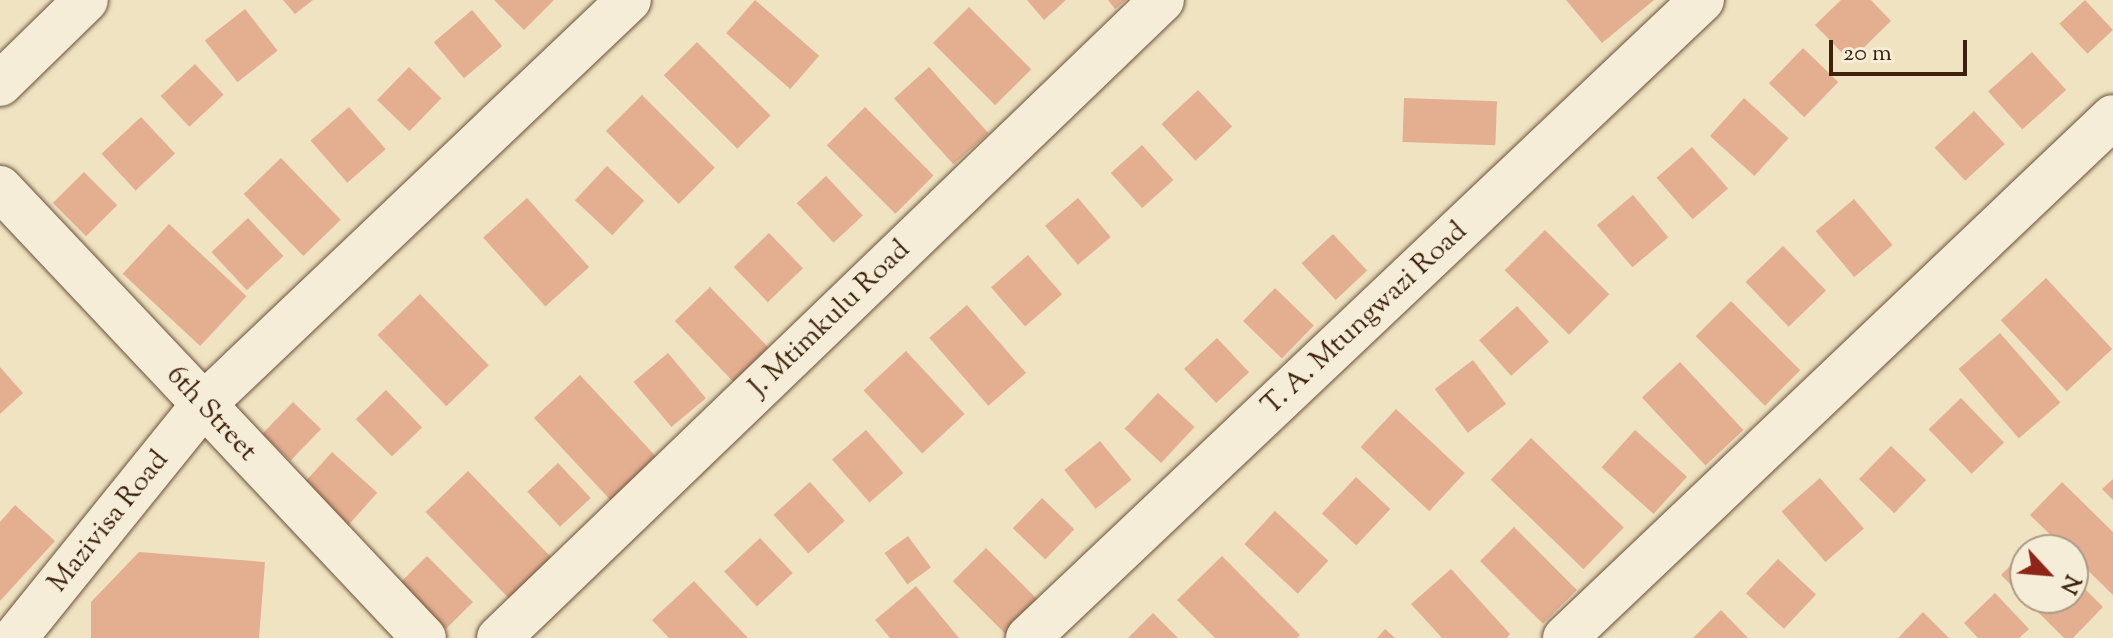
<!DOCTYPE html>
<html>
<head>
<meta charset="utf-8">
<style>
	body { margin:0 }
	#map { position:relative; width:2113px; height:638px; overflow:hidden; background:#f0e3c2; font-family:"Sorts Mill Goudy",serif }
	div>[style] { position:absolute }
	.building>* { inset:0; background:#e4af90; transform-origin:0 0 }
	.roads { filter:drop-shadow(0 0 2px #6a5239) drop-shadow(0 0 2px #6a5239) }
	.minor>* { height:44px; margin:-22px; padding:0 22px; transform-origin:22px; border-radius:22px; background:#f5edd7 }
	span { translate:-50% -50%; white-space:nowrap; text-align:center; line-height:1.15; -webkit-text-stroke:7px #f5edd7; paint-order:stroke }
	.street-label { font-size:28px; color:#3d210b }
	.north { position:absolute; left:2009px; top:534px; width:80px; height:80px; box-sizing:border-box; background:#f5edd7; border:2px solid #ab9b85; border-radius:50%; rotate:116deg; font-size:22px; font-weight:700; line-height:32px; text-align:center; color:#3d210b }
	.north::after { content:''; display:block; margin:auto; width:28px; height:36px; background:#8f2418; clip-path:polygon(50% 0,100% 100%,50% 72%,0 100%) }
	.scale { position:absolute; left:1829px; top:40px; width:138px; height:36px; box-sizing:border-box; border:4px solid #3d210b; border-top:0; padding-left:10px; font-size:24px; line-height:28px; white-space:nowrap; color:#3d210b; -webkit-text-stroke:6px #f5edd7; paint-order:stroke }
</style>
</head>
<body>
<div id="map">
	<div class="building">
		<div style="clip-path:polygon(283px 0,313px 0,295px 14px)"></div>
		<div style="clip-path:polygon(494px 0,554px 0,524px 30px)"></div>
		<div style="left:755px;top:0;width:85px;height:44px;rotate:41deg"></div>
		<div style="clip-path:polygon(1027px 0,1066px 0,1044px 20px)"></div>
		<div style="clip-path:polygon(1108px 0,1126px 0,1115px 9px)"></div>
		<div style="clip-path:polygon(1566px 0,1654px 0,1602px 43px)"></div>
		<div style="clip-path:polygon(1841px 0,1871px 0,1891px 21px,1850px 61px,1815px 25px)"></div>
		<div style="left:2085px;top:0;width:41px;height:35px;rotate:47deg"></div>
		<div style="left:969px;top:7px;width:88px;height:51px;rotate:45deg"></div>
		<div style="left:245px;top:9px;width:53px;height:51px;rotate:52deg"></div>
		<div style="left:472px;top:10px;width:47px;height:50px;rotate:50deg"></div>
		<div style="left:697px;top:42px;width:104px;height:47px;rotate:45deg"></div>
		<div style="left:1803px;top:48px;width:49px;height:49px;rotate:44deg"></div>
		<div style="left:2032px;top:52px;width:51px;height:59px;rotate:48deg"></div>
		<div style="left:195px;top:64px;width:42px;height:47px;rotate:47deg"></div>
		<div style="left:409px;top:67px;width:45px;height:46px;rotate:44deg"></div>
		<div style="left:929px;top:67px;width:89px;height:47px;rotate:48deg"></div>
		<div style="left:1198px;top:90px;width:50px;height:50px;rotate:47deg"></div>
		<div style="left:642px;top:95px;width:103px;height:51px;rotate:45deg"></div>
		<div style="left:1404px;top:98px;width:93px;height:44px;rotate:2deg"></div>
		<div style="left:1744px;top:98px;width:60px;height:51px;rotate:42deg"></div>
		<div style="left:349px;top:107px;width:56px;height:51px;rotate:49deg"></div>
		<div style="left:865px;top:107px;width:97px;height:54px;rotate:45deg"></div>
		<div style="left:1974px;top:111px;width:45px;height:54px;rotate:47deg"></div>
		<div style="left:141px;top:117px;width:50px;height:54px;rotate:47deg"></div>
		<div style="left:1142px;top:145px;width:47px;height:42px;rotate:48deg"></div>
		<div style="left:1692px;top:147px;width:55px;height:47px;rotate:49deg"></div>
		<div style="left:281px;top:158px;width:86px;height:52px;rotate:46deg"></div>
		<div style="left:607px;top:166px;width:51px;height:47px;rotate:43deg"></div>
		<div style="left:84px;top:172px;width:47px;height:44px;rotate:45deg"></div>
		<div style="left:826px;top:176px;width:54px;height:40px;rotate:47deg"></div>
		<div style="left:1633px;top:195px;width:55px;height:47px;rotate:50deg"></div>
		<div style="left:527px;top:198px;width:93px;height:59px;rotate:48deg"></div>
		<div style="left:1078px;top:198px;width:51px;height:43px;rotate:50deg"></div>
		<div style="left:1854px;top:199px;width:60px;height:50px;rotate:50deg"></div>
		<div style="left:248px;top:218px;width:52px;height:50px;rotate:47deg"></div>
		<div style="left:169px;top:224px;width:106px;height:68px;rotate:43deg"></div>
		<div style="left:1545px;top:230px;width:91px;height:57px;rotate:45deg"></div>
		<div style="left:769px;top:233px;width:49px;height:49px;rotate:46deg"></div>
		<div style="left:1333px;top:234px;width:50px;height:43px;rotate:47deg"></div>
		<div style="left:1783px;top:246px;width:62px;height:52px;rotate:46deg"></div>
		<div style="left:1028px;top:255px;width:52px;height:49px;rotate:49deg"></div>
		<div style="left:2046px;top:278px;width:97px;height:62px;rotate:47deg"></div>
		<div style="left:710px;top:287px;width:84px;height:49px;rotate:46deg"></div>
		<div style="left:1275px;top:288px;width:54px;height:46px;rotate:44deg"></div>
		<div style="left:420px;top:294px;width:99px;height:59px;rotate:46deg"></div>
		<div style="left:1731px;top:301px;width:98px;height:50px;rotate:45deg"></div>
		<div style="left:967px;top:305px;width:90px;height:50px;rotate:49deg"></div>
		<div style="left:1517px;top:306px;width:48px;height:51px;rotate:48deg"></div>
		<div style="left:2000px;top:333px;width:92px;height:55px;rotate:49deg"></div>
		<div style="left:1217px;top:338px;width:47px;height:45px;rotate:47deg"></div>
		<div style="left:906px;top:351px;width:86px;height:58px;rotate:47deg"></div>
		<div style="left:668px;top:353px;width:59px;height:45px;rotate:50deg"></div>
		<div style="left:1473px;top:360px;width:55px;height:48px;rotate:53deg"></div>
		<div style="left:1680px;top:362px;width:93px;height:52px;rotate:47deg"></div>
		<div style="clip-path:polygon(0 367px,23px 393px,0 414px)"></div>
		<div style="left:580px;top:375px;width:122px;height:63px;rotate:47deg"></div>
		<div style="left:386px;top:390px;width:52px;height:42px;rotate:46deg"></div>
		<div style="left:1158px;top:393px;width:50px;height:49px;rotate:43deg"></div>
		<div style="left:1961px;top:398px;width:62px;height:45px;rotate:46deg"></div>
		<div style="left:293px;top:402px;width:39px;height:44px;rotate:44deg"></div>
		<div style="left:1396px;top:409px;width:94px;height:52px;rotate:43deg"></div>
		<div style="left:866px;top:430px;width:57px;height:45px;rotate:49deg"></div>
		<div style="left:1635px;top:430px;width:70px;height:50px;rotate:42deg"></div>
		<div style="left:1531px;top:438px;width:129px;height:58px;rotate:44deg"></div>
		<div style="left:1100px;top:441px;width:50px;height:46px;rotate:51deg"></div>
		<div style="left:1891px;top:446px;width:49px;height:46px;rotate:44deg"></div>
		<div style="left:332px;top:452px;width:61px;height:45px;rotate:42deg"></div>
		<div style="left:558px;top:463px;width:48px;height:42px;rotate:47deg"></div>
		<div style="left:468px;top:471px;width:124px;height:59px;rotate:46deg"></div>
		<div style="left:1356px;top:477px;width:47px;height:50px;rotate:43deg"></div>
		<div style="left:1820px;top:478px;width:67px;height:51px;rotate:49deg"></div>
		<div style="clip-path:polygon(2113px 479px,2113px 500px,2102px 489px)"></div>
		<div style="left:810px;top:482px;width:52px;height:49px;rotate:48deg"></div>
		<div style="clip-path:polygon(2062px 482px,2113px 532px,2113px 595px,2073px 556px,2073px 550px,2066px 550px,2030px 515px)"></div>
		<div style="left:1042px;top:498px;width:45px;height:42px;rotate:44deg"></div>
		<div style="clip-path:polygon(15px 505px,55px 541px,0 601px,0 522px)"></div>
		<div style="left:1275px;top:511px;width:73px;height:45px;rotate:43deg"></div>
		<div style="left:1514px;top:527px;width:89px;height:48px;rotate:45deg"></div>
		<div style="left:908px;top:536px;width:39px;height:29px;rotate:54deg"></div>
		<div style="left:760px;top:538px;width:48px;height:49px;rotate:47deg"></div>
		<div style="clip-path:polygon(2036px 540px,2046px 550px,2026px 550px)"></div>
		<div style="left:986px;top:548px;width:85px;height:47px;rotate:45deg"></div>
		<div style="clip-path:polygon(2025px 551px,2025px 598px,2073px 598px,2073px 577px,2103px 607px,2073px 638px,2064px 638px,2001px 575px)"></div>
		<div style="clip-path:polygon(139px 552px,265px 562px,259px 638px,91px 638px,91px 602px)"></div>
		<div style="left:427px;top:556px;width:65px;height:38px;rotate:45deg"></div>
		<div style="clip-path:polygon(1222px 556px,1300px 635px,1297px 638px,1215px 638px,1177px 600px)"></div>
		<div style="left:1778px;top:559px;width:52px;height:47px;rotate:43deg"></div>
		<div style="clip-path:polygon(1451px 569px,1510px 634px,1507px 638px,1442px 638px,1411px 604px)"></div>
		<div style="clip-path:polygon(694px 581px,748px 638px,669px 638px,652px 620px)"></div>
		<div style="clip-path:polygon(916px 586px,959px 638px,890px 638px,875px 620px)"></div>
		<div style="clip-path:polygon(1995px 593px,2029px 629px,2019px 638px,1978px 638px,1964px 623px)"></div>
		<div style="clip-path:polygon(1721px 610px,1748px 638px,1693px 638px)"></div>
		<div style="clip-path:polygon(1923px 612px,1949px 638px,1898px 638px)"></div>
		<div style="clip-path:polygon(1153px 613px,1178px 638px,1128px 638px)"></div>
		<div style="clip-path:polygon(1385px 629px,1395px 638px,1377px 638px)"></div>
	</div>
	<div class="roads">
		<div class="minor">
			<div style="left:0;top:84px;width:120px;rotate:-44.3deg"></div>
			<div style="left:0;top:188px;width:618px;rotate:46.7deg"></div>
			<div style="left:15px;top:638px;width:298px;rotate:-51.1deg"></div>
			<div style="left:202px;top:406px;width:589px;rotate:-43.56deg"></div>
			<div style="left:499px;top:638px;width:920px;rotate:-43.9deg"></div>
			<div style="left:1028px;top:638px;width:928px;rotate:-43.43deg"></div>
			<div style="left:1565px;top:638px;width:756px;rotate:-43.55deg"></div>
		</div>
	</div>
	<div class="street-label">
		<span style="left:830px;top:319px;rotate:-44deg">J. Mtimkulu Road</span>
		<span style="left:1365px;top:319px;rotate:-43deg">T. A. Mtungwazi Road</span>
		<span style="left:211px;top:414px;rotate:47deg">6th Street</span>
		<span style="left:109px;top:522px;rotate:-51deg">Mazivisa Road</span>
	</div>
	<div class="north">N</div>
	<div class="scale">20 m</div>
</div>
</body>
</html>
